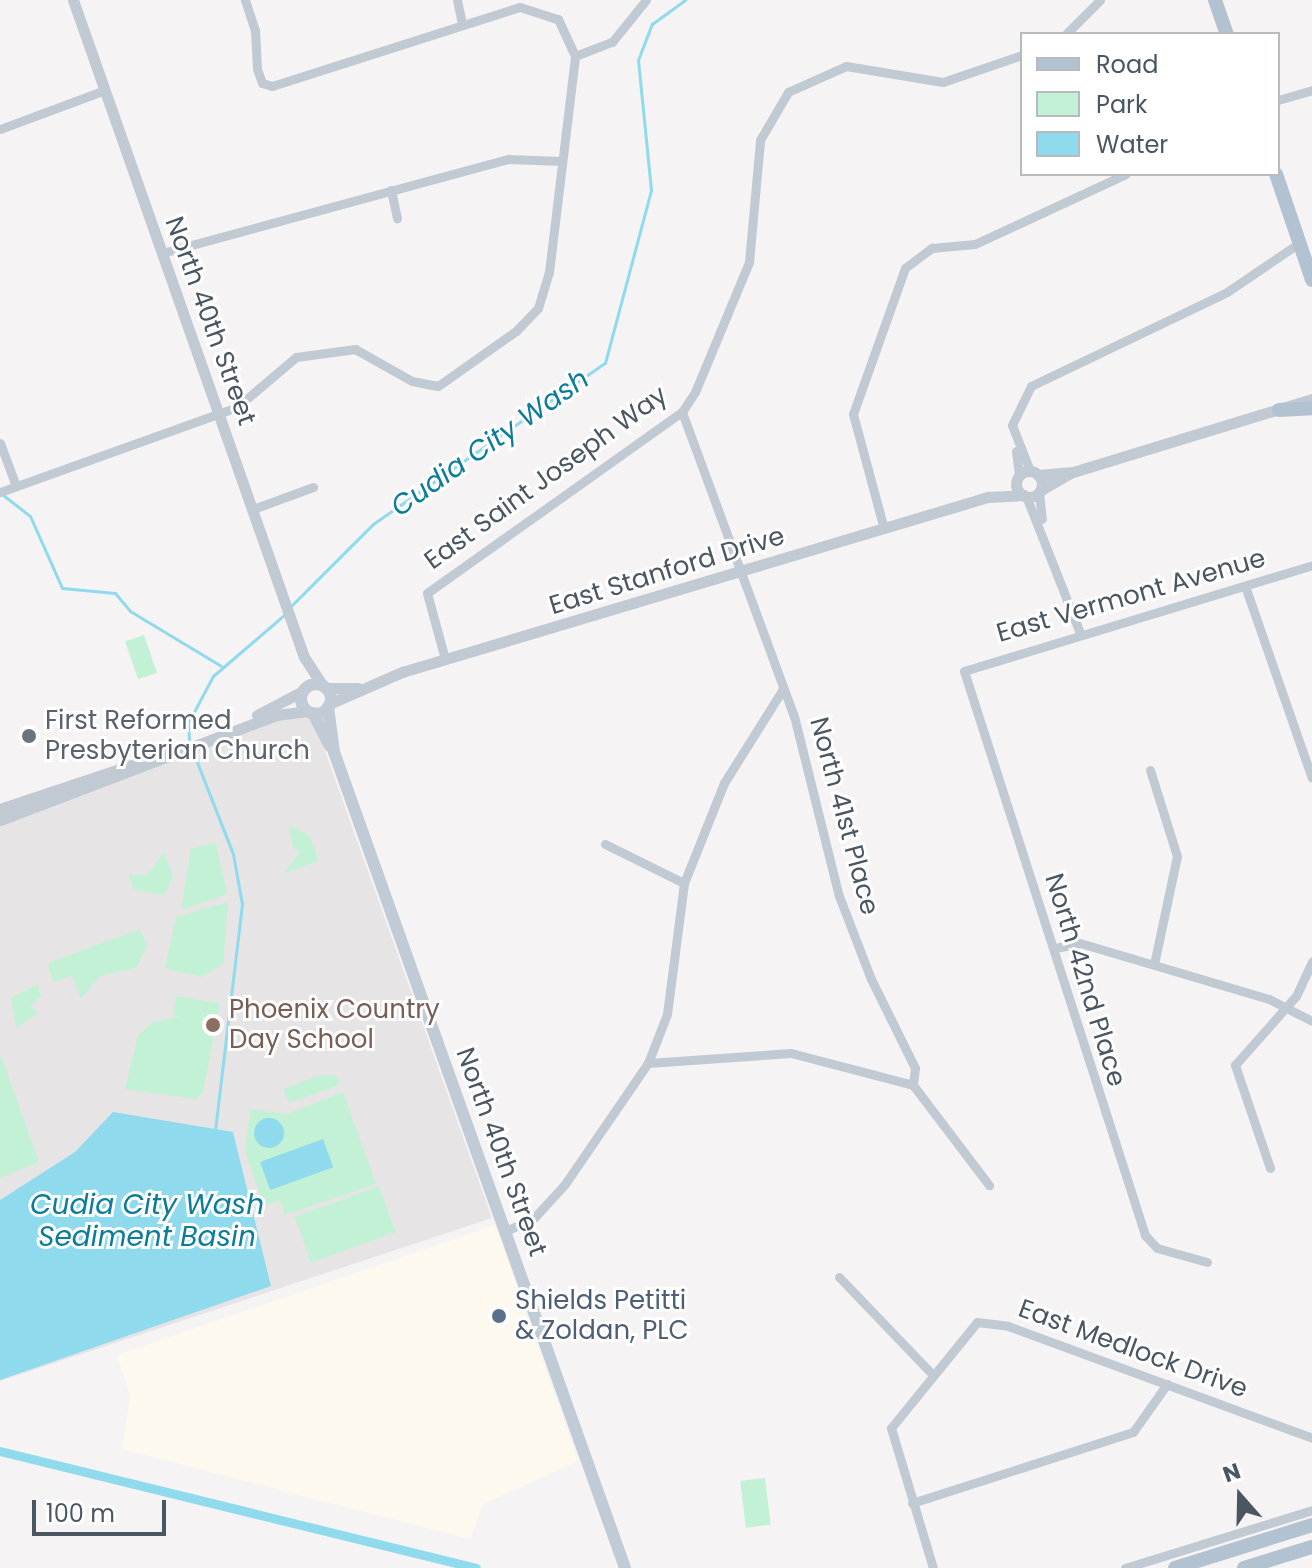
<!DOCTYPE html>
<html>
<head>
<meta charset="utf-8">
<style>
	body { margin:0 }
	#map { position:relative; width:1312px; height:1568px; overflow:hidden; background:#f5f3f3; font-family:Poppins,sans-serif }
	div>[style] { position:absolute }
	.commercial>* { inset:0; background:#fdf9ef }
	.education>* { inset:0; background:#e6e4e5 }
	.green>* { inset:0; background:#c3f1d5; transform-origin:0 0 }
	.water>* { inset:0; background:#90daee; transform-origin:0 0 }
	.round { border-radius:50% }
	.stream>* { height:3px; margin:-1.5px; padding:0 1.5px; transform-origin:1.5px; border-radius:1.5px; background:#90daee }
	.canal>* { height:9px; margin:-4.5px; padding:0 4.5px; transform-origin:4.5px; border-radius:4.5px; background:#90daee }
	.minor>* { height:9px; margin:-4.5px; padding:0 4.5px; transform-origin:4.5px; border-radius:4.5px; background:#c1cad2 }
	.tertiary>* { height:11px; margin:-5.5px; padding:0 5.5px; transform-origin:5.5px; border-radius:5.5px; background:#c1cad2 }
	.tertiary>.ring { margin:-5.5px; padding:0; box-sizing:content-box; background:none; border:11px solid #c1cad2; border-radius:50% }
	.secondary>* { height:12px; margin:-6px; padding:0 6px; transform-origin:6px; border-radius:6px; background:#c1cbd6 }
	.secondary>.ring { margin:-6px; padding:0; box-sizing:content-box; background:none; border:12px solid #c1cbd6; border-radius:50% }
	.primary>* { height:14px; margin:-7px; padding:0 7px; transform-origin:7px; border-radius:7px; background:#b3c2d1 }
	.dots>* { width:22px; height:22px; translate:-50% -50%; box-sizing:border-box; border:4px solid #fff; border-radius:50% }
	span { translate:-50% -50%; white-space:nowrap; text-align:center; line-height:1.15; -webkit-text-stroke:6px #fff; paint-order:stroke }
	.street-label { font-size:26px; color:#4a5661 }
	.worship-label { font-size:26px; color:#5b616d }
	.left { translate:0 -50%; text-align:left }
	.education-label { font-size:26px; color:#785e54 }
	.service-label { font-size:26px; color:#4e5e75 }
	.water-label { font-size:28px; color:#0c7c9b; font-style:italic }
	.legend { position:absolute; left:1020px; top:32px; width:260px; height:144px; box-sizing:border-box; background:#fff; border:2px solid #b7bbc0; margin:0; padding:10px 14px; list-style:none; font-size:24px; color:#4a5661 }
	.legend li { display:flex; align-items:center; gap:16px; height:40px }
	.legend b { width:40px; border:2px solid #b7bbc0 }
	.north { position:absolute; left:1200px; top:1456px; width:80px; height:80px; -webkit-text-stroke:6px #fff; paint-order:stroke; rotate:340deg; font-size:22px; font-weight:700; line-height:32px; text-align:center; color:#4a5661 }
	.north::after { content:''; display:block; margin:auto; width:28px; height:36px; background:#4a5661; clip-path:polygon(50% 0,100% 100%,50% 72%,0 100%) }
	.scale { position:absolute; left:32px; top:1500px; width:134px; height:36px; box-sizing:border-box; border:4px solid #4a5661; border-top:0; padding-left:10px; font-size:24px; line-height:28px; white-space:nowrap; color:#4a5661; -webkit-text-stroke:6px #fff; paint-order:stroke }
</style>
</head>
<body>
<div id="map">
	<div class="commercial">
		<div style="clip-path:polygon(495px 1225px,578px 1461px,483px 1504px,470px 1539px,122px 1449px,130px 1396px,117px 1355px)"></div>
	</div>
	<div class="education">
		<div style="clip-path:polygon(289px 716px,309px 717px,320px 737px,492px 1218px,0 1381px,0 825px)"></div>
	</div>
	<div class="green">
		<div style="left:144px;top:635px;width:40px;height:20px;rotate:71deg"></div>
		<div style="clip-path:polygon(289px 825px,309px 835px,319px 861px,284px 873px,301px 851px,293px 848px)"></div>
		<div style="clip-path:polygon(216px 843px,227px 894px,181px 910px,191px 848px)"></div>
		<div style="clip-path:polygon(164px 853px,173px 875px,165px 895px,134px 890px,128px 875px,147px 875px)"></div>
		<div style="clip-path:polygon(228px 902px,223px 964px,201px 977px,165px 968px,176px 917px)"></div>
		<div style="clip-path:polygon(140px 929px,147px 946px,136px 968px,100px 976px,81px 999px,72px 976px,53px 982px,48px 963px)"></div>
		<div style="clip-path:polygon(38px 984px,41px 997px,30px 1006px,38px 1013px,16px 1028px,11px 998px)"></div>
		<div style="clip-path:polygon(176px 996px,220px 1003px,203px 1093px,195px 1099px,125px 1089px,138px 1036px,153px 1022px,181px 1017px,173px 1015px)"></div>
		<div style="clip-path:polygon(0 1053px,39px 1162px,0 1178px)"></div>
		<div style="clip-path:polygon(321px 1075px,336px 1075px,339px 1085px,289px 1103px,283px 1089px)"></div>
		<div style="clip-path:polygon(343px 1092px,376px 1184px,285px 1215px,280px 1200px,264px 1206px,245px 1152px,250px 1109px,287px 1114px)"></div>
		<div style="left:379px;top:1186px;width:49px;height:90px;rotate:70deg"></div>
		<div style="left:765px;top:1478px;width:47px;height:25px;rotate:83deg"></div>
	</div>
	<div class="water">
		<div style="clip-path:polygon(113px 1112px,233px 1132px,271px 1286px,0 1380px,0 1200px,75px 1152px)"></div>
		<div class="round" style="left:254px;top:1118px;width:30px;height:30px"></div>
		<div style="left:323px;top:1139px;width:30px;height:67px;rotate:70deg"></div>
	</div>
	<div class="stream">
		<div style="left:3px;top:495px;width:34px;rotate:38deg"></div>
		<div style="left:30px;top:516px;width:79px;rotate:66deg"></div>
		<div style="left:62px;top:588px;width:53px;rotate:5.4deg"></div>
		<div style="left:115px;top:593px;width:23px;rotate:50deg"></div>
		<div style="left:130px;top:611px;width:106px;rotate:31.1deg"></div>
		<div style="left:289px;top:608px;width:119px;rotate:-45deg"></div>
		<div style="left:373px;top:524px;width:282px;rotate:-34.8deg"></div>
		<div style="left:605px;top:363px;width:179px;rotate:-75.1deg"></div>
		<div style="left:651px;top:190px;width:131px;rotate:-95.7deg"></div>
		<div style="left:638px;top:60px;width:39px;rotate:-69deg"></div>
		<div style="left:652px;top:24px;width:41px;rotate:-36deg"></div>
		<div style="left:189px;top:739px;width:16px;rotate:-94deg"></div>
		<div style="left:188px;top:723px;width:53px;rotate:-62deg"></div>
		<div style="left:213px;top:676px;width:95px;rotate:-40.7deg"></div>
		<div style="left:195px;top:757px;width:104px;rotate:68.6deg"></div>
		<div style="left:233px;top:854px;width:51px;rotate:79.8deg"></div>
		<div style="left:242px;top:904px;width:229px;rotate:96.8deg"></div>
	</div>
	<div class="canal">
		<div style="left:0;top:1451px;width:490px;rotate:13.8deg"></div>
	</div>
	<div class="minor">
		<div style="left:245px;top:0;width:32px;rotate:72deg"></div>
		<div style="left:255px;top:30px;width:39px;rotate:87deg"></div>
		<div style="left:257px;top:69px;width:15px;rotate:70deg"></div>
		<div style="left:262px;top:83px;width:10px;rotate:17deg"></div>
		<div style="left:272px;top:86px;width:260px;rotate:-17.7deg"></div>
		<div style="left:520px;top:7px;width:40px;rotate:18deg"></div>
		<div style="left:558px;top:19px;width:41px;rotate:65.3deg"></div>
		<div style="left:457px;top:0;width:24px;rotate:78deg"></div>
		<div style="left:1066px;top:34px;width:48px;rotate:-45deg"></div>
		<div style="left:1278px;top:100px;width:35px;rotate:-16deg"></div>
		<div style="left:0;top:129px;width:112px;rotate:-20.4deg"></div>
		<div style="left:391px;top:190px;width:29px;rotate:78deg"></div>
		<div style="left:162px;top:253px;width:359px;rotate:-15.2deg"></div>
		<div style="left:508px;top:159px;width:53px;rotate:2.2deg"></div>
		<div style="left:682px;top:412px;width:324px;rotate:69.8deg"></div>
		<div style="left:794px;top:716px;width:186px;rotate:76deg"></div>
		<div style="left:839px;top:896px;width:89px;rotate:68.9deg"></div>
		<div style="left:871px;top:979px;width:99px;rotate:63.7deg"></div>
		<div style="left:915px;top:1068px;width:17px;rotate:97deg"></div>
		<div style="left:913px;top:1085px;width:126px;rotate:52.8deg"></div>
		<div style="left:0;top:443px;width:46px;rotate:69.6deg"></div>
		<div style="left:1016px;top:451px;width:26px;rotate:83deg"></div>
		<div style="left:1030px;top:471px;width:49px;rotate:-111.4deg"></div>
		<div style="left:1012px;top:425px;width:43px;rotate:-64deg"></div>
		<div style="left:1031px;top:386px;width:217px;rotate:-25.6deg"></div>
		<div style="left:1227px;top:292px;width:87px;rotate:-34.2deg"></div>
		<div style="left:0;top:492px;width:252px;rotate:-19.7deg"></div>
		<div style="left:237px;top:407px;width:77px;rotate:-40.3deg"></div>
		<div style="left:296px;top:357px;width:60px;rotate:-7.7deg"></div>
		<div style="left:355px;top:349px;width:65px;rotate:29.3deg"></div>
		<div style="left:412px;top:381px;width:26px;rotate:11deg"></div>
		<div style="left:438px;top:386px;width:95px;rotate:-35.2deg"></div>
		<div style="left:516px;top:331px;width:32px;rotate:-46deg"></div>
		<div style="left:538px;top:308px;width:38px;rotate:-73deg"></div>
		<div style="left:549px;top:272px;width:218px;rotate:-83.1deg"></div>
		<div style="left:575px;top:56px;width:40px;rotate:-21deg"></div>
		<div style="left:612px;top:42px;width:54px;rotate:-51deg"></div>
		<div style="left:1039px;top:492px;width:27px;rotate:84deg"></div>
		<div style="left:1026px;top:496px;width:147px;rotate:68.5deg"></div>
		<div style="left:253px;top:509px;width:64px;rotate:-20.1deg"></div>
		<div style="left:884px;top:529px;width:119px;rotate:-105.1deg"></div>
		<div style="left:853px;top:414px;width:155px;rotate:-70.4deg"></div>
		<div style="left:905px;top:268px;width:34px;rotate:-37deg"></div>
		<div style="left:932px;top:248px;width:43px;rotate:-5.3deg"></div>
		<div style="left:975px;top:244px;width:166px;rotate:-24.9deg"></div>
		<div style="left:1245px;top:586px;width:203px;rotate:70.8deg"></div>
		<div style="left:445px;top:659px;width:68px;rotate:-105.3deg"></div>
		<div style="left:427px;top:593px;width:313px;rotate:-35.4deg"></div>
		<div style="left:682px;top:412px;width:24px;rotate:-57deg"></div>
		<div style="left:695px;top:392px;width:141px;rotate:-67.4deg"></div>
		<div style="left:749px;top:262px;width:122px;rotate:-84.8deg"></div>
		<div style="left:760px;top:140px;width:56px;rotate:-59.7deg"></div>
		<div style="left:788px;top:92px;width:64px;rotate:-24.1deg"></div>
		<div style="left:846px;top:66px;width:98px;rotate:9.4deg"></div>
		<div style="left:943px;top:82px;width:83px;rotate:-18.9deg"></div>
		<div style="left:1150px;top:770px;width:90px;rotate:72.6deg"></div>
		<div style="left:1177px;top:856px;width:110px;rotate:102deg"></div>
		<div style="left:605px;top:844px;width:88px;rotate:26.3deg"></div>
		<div style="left:1055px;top:948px;width:25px;rotate:-11deg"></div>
		<div style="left:1080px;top:943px;width:197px;rotate:16.5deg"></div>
		<div style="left:1269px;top:999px;width:48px;rotate:27.1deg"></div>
		<div style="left:648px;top:1063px;width:53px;rotate:-68.8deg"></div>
		<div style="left:667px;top:1014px;width:132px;rotate:-82.6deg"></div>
		<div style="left:684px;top:883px;width:108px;rotate:-68.2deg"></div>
		<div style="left:724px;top:783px;width:111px;rotate:-57.9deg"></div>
		<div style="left:1270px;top:1168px;width:109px;rotate:-108.8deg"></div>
		<div style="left:1235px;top:1065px;width:92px;rotate:-48.5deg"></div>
		<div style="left:1296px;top:996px;width:38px;rotate:-65deg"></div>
		<div style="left:506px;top:1231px;width:31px;rotate:-25deg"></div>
		<div style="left:534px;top:1218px;width:46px;rotate:-47.6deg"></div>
		<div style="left:565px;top:1184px;width:147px;rotate:-55.6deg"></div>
		<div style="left:648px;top:1063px;width:143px;rotate:-4deg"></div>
		<div style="left:791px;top:1053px;width:126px;rotate:14.7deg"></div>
		<div style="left:1207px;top:1262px;width:52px;rotate:-164.4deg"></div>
		<div style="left:1157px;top:1248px;width:18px;rotate:-133deg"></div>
		<div style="left:1145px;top:1235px;width:592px;rotate:-107.79deg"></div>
		<div style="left:964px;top:671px;width:364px;rotate:-16.9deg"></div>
		<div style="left:839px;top:1277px;width:133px;rotate:46.2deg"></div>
		<div style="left:912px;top:1503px;width:232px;rotate:-17.8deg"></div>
		<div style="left:1133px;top:1432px;width:59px;rotate:-54.7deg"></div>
		<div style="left:933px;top:1568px;width:146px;rotate:-106.7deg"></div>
		<div style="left:891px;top:1428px;width:136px;rotate:-50.9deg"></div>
		<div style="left:977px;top:1322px;width:31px;rotate:7deg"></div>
		<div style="left:1008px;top:1326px;width:324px;rotate:20.2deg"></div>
		<div style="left:1125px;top:1568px;width:196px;rotate:-17.2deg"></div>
	</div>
	<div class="tertiary">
		<div style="left:73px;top:0;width:696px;rotate:70.63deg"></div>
		<div style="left:304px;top:657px;width:35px;rotate:57deg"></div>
		<div class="ring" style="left:1016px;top:471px;width:15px;height:15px"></div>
		<div style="left:1038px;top:475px;width:35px;rotate:-5deg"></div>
		<div style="left:1073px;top:472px;width:250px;rotate:-17deg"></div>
		<div style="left:1041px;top:490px;width:34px;rotate:-30deg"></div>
		<div style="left:326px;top:688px;width:32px"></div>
		<div style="left:329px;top:704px;width:80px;rotate:-23.7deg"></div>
		<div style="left:402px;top:672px;width:612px;rotate:-16.63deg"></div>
		<div style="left:988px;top:497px;width:36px;rotate:-3deg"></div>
		<div style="left:257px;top:715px;width:52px;rotate:-27.6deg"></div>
		<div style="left:0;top:809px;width:186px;rotate:-18.5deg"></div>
		<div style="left:0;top:820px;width:295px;rotate:-20.8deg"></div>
		<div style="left:276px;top:715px;width:32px;rotate:-7deg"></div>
	</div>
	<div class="secondary">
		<div class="ring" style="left:301px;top:684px;width:18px;height:18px"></div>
		<div style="left:328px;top:707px;width:45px;rotate:82.4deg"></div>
		<div style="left:334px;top:752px;width:866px;rotate:70.37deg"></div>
		<div style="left:313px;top:713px;width:37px;rotate:63deg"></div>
	</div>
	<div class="primary">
		<div style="left:1215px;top:0;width:36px;rotate:71deg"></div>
		<div style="left:1276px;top:174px;width:112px;rotate:71.2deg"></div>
		<div style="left:1279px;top:410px;width:33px;rotate:-3deg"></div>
		<div style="left:1175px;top:1568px;width:144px;rotate:-17.4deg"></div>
		<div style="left:1244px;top:1568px;width:71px;rotate:-17.2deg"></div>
	</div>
	<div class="dots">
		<div style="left:29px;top:736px;background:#6b7280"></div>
		<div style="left:213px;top:1025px;background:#8d6e63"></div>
		<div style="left:499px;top:1316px;background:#5c6f8a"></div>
	</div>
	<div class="street-label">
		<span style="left:210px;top:321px;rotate:70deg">North 40th Street</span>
		<span style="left:546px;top:478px;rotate:-36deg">East Saint Joseph Way</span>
		<span style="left:667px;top:571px;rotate:-17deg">East Stanford Drive</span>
		<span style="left:1131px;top:596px;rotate:-16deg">East Vermont Avenue</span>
		<span style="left:844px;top:816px;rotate:75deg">North 41st Place</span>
		<span style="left:1085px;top:980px;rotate:73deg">North 42nd Place</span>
		<span style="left:501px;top:1152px;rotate:70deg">North 40th Street</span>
		<span style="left:1133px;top:1349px;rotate:20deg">East Medlock Drive</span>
	</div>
	<div class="worship-label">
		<span class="left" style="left:45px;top:736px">First Reformed<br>Presbyterian Church</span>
	</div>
	<div class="education-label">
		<span class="left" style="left:229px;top:1025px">Phoenix Country<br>Day School</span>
	</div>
	<div class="service-label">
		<span class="left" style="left:515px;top:1316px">Shields Petitti<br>&amp; Zoldan, PLC</span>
	</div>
	<div class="water-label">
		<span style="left:490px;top:443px;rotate:-35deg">Cudia City Wash</span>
		<span style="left:147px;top:1221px">Cudia City Wash<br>Sediment Basin</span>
	</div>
	<ul class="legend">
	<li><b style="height:10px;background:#b3c2d1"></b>Road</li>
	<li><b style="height:22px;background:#c3f1d5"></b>Park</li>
	<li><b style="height:22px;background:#90daee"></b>Water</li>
	</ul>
	<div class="north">N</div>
	<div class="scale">100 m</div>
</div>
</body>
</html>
